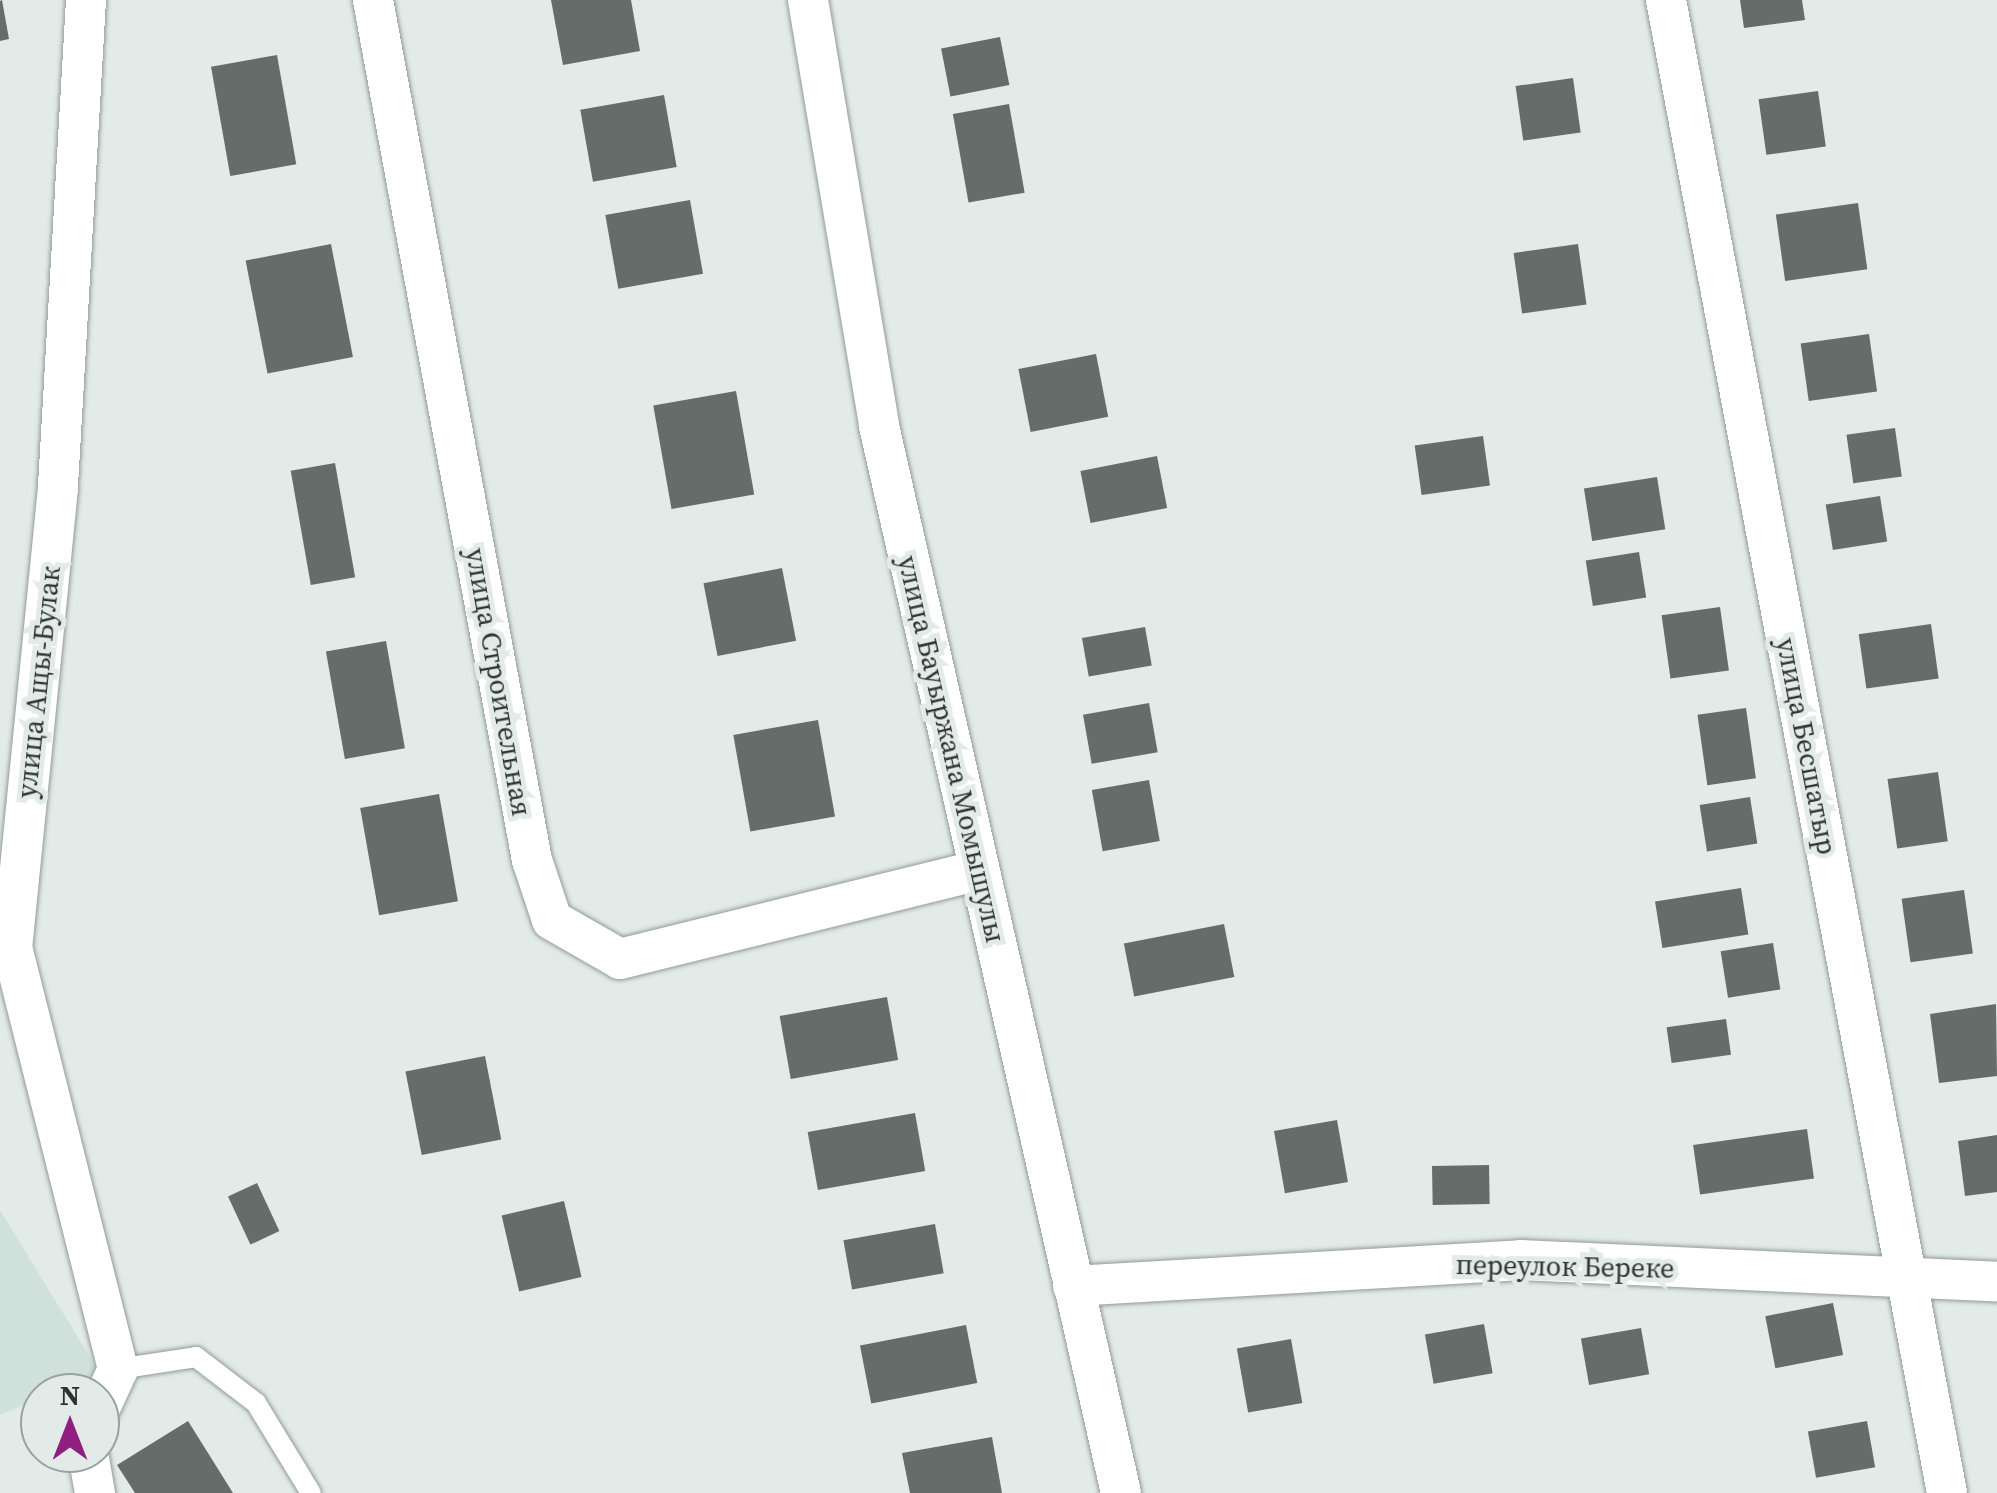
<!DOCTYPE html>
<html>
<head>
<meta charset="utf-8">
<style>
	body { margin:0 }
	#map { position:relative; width:1997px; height:1493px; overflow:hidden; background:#e2ebe8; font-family:"Source Serif 4",serif }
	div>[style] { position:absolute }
	.built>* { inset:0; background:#cfe1da }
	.building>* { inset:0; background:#656d6a; transform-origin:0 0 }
	.roads { filter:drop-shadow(0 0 2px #929b98) drop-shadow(0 0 2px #929b98) }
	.lane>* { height:20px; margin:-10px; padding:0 10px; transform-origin:10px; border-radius:10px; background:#fff }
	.street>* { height:40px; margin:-20px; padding:0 20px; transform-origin:20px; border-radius:20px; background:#fff }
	span { translate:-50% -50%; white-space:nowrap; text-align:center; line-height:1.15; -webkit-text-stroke:10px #e2ebe8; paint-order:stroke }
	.street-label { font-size:28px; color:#2f3231 }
	.north { position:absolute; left:20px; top:1373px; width:100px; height:100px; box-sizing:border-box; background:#e2ebe8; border:2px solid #9aa19f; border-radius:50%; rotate:0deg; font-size:28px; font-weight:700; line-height:40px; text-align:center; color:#2f3231 }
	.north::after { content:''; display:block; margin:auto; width:35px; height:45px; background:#901f80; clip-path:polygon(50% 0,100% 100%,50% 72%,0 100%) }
</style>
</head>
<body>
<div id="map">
	<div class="built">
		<div style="clip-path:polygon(0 1210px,99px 1372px,0 1415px)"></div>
	</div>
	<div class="building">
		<div style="clip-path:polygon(2px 0,9px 39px,0 41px,0 1px)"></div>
		<div style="clip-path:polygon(551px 0,631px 0,640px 51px,563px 65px)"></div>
		<div style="clip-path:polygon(1740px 0,1802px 0,1805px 20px,1744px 28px)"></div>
		<div style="left:1000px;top:37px;width:49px;height:60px;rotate:79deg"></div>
		<div style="left:277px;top:55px;width:111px;height:67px;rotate:80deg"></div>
		<div style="left:1573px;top:78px;width:55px;height:58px;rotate:82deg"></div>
		<div style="left:1818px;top:91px;width:56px;height:60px;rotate:82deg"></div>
		<div style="left:664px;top:95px;width:73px;height:85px;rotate:80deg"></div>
		<div style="left:1009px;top:104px;width:90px;height:57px;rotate:80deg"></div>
		<div style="left:690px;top:200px;width:75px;height:86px;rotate:80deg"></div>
		<div style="left:1858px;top:203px;width:67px;height:83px;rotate:82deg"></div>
		<div style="left:331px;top:244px;width:115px;height:87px;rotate:79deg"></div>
		<div style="left:1578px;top:244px;width:61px;height:65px;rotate:82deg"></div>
		<div style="left:1869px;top:334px;width:58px;height:69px;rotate:82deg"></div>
		<div style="left:1096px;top:354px;width:64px;height:79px;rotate:79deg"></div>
		<div style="left:736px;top:391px;width:105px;height:84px;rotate:80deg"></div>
		<div style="left:1895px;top:428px;width:49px;height:49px;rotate:82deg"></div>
		<div style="left:1483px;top:436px;width:50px;height:69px;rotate:82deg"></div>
		<div style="left:1157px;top:456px;width:53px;height:78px;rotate:79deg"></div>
		<div style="left:335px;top:463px;width:116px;height:45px;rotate:80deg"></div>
		<div style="left:1657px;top:477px;width:53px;height:74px;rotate:81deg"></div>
		<div style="left:1880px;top:496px;width:46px;height:55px;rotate:81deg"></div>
		<div style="left:1639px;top:552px;width:46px;height:54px;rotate:81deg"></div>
		<div style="left:782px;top:568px;width:74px;height:80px;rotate:79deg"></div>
		<div style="left:1720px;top:607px;width:64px;height:59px;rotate:82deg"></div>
		<div style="left:1931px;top:624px;width:55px;height:73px;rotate:82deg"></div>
		<div style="left:1145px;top:627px;width:39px;height:64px;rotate:80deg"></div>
		<div style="left:386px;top:641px;width:109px;height:61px;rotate:80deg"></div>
		<div style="left:1149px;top:703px;width:50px;height:67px;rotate:80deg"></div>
		<div style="left:1746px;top:708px;width:71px;height:49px;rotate:82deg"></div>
		<div style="left:818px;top:720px;width:98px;height:86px;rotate:80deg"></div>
		<div style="left:1938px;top:772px;width:70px;height:51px;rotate:82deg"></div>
		<div style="left:1149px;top:780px;width:62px;height:58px;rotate:80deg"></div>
		<div style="left:439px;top:794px;width:109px;height:80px;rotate:80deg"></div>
		<div style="left:1750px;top:797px;width:47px;height:51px;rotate:81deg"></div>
		<div style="left:1741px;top:888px;width:47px;height:87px;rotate:81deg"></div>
		<div style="left:1964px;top:890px;width:64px;height:63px;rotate:82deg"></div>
		<div style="left:1224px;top:924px;width:54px;height:102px;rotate:79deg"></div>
		<div style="left:1773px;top:943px;width:47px;height:53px;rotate:81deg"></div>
		<div style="left:887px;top:997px;width:64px;height:109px;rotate:80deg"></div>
		<div style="clip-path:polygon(1996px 1004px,1997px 1076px,1939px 1083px,1930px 1014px)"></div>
		<div style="left:1726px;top:1019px;width:36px;height:60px;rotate:82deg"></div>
		<div style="left:485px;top:1056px;width:85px;height:81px;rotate:79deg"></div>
		<div style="left:915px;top:1113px;width:59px;height:109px;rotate:80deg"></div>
		<div style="left:1337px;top:1120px;width:63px;height:64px;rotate:80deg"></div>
		<div style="left:1807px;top:1129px;width:50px;height:115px;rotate:82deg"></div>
		<div style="clip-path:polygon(1997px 1135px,1997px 1192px,1965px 1196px,1958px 1141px)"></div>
		<div style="left:1489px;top:1165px;width:39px;height:57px;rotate:89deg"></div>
		<div style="left:257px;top:1183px;width:53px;height:32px;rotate:65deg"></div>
		<div style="left:564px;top:1201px;width:78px;height:64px;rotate:77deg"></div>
		<div style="left:935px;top:1224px;width:50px;height:93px;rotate:80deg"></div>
		<div style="left:1833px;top:1303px;width:53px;height:69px;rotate:79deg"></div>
		<div style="left:1484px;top:1324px;width:50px;height:60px;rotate:80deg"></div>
		<div style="left:966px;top:1325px;width:59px;height:108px;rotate:79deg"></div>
		<div style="left:1641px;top:1328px;width:47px;height:61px;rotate:80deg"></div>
		<div style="left:1291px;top:1339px;width:65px;height:55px;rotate:80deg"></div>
		<div style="clip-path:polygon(188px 1421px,233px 1493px,135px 1493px,117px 1465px)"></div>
		<div style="left:1867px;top:1421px;width:47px;height:60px;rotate:80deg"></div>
		<div style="clip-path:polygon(992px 1437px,1002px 1493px,910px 1493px,902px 1453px)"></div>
	</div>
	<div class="roads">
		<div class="lane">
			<div style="left:118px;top:1369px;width:79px;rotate:-8.7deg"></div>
			<div style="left:196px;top:1357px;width:76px;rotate:37.5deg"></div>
			<div style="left:256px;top:1403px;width:105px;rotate:58.6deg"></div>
		</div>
		<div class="street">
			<div style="left:86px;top:0;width:489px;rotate:93.3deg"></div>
			<div style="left:58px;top:488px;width:461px;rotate:95.7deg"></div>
			<div style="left:12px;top:947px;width:435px;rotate:75.9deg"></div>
			<div style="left:118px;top:1369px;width:43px;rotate:114.8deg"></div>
			<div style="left:373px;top:0;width:875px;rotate:79.53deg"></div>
			<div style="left:532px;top:860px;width:63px;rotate:71.6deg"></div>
			<div style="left:552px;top:920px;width:78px;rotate:29.8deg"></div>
			<div style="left:620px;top:959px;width:370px;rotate:-13.9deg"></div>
			<div style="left:808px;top:0;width:432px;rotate:80.5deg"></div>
			<div style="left:879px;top:426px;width:1094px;rotate:77.22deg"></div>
			<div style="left:1666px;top:0;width:1519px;rotate:79.34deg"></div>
			<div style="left:1073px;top:1286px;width:449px;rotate:-3.3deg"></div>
			<div style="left:1521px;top:1260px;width:477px;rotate:2.6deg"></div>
			<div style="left:88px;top:1453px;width:41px;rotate:80.1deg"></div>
		</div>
	</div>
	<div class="street-label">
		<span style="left:38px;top:682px;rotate:-84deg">улица Ащы-Булак</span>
		<span style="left:499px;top:682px;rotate:80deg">улица Строительная</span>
		<span style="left:1807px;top:746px;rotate:79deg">улица Бесшатыр</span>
		<span style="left:952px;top:749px;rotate:77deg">улица Бауыржана Момышулы</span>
		<span style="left:1565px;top:1266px;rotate:1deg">переулок Береке</span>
	</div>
	<div class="north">N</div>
</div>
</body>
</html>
